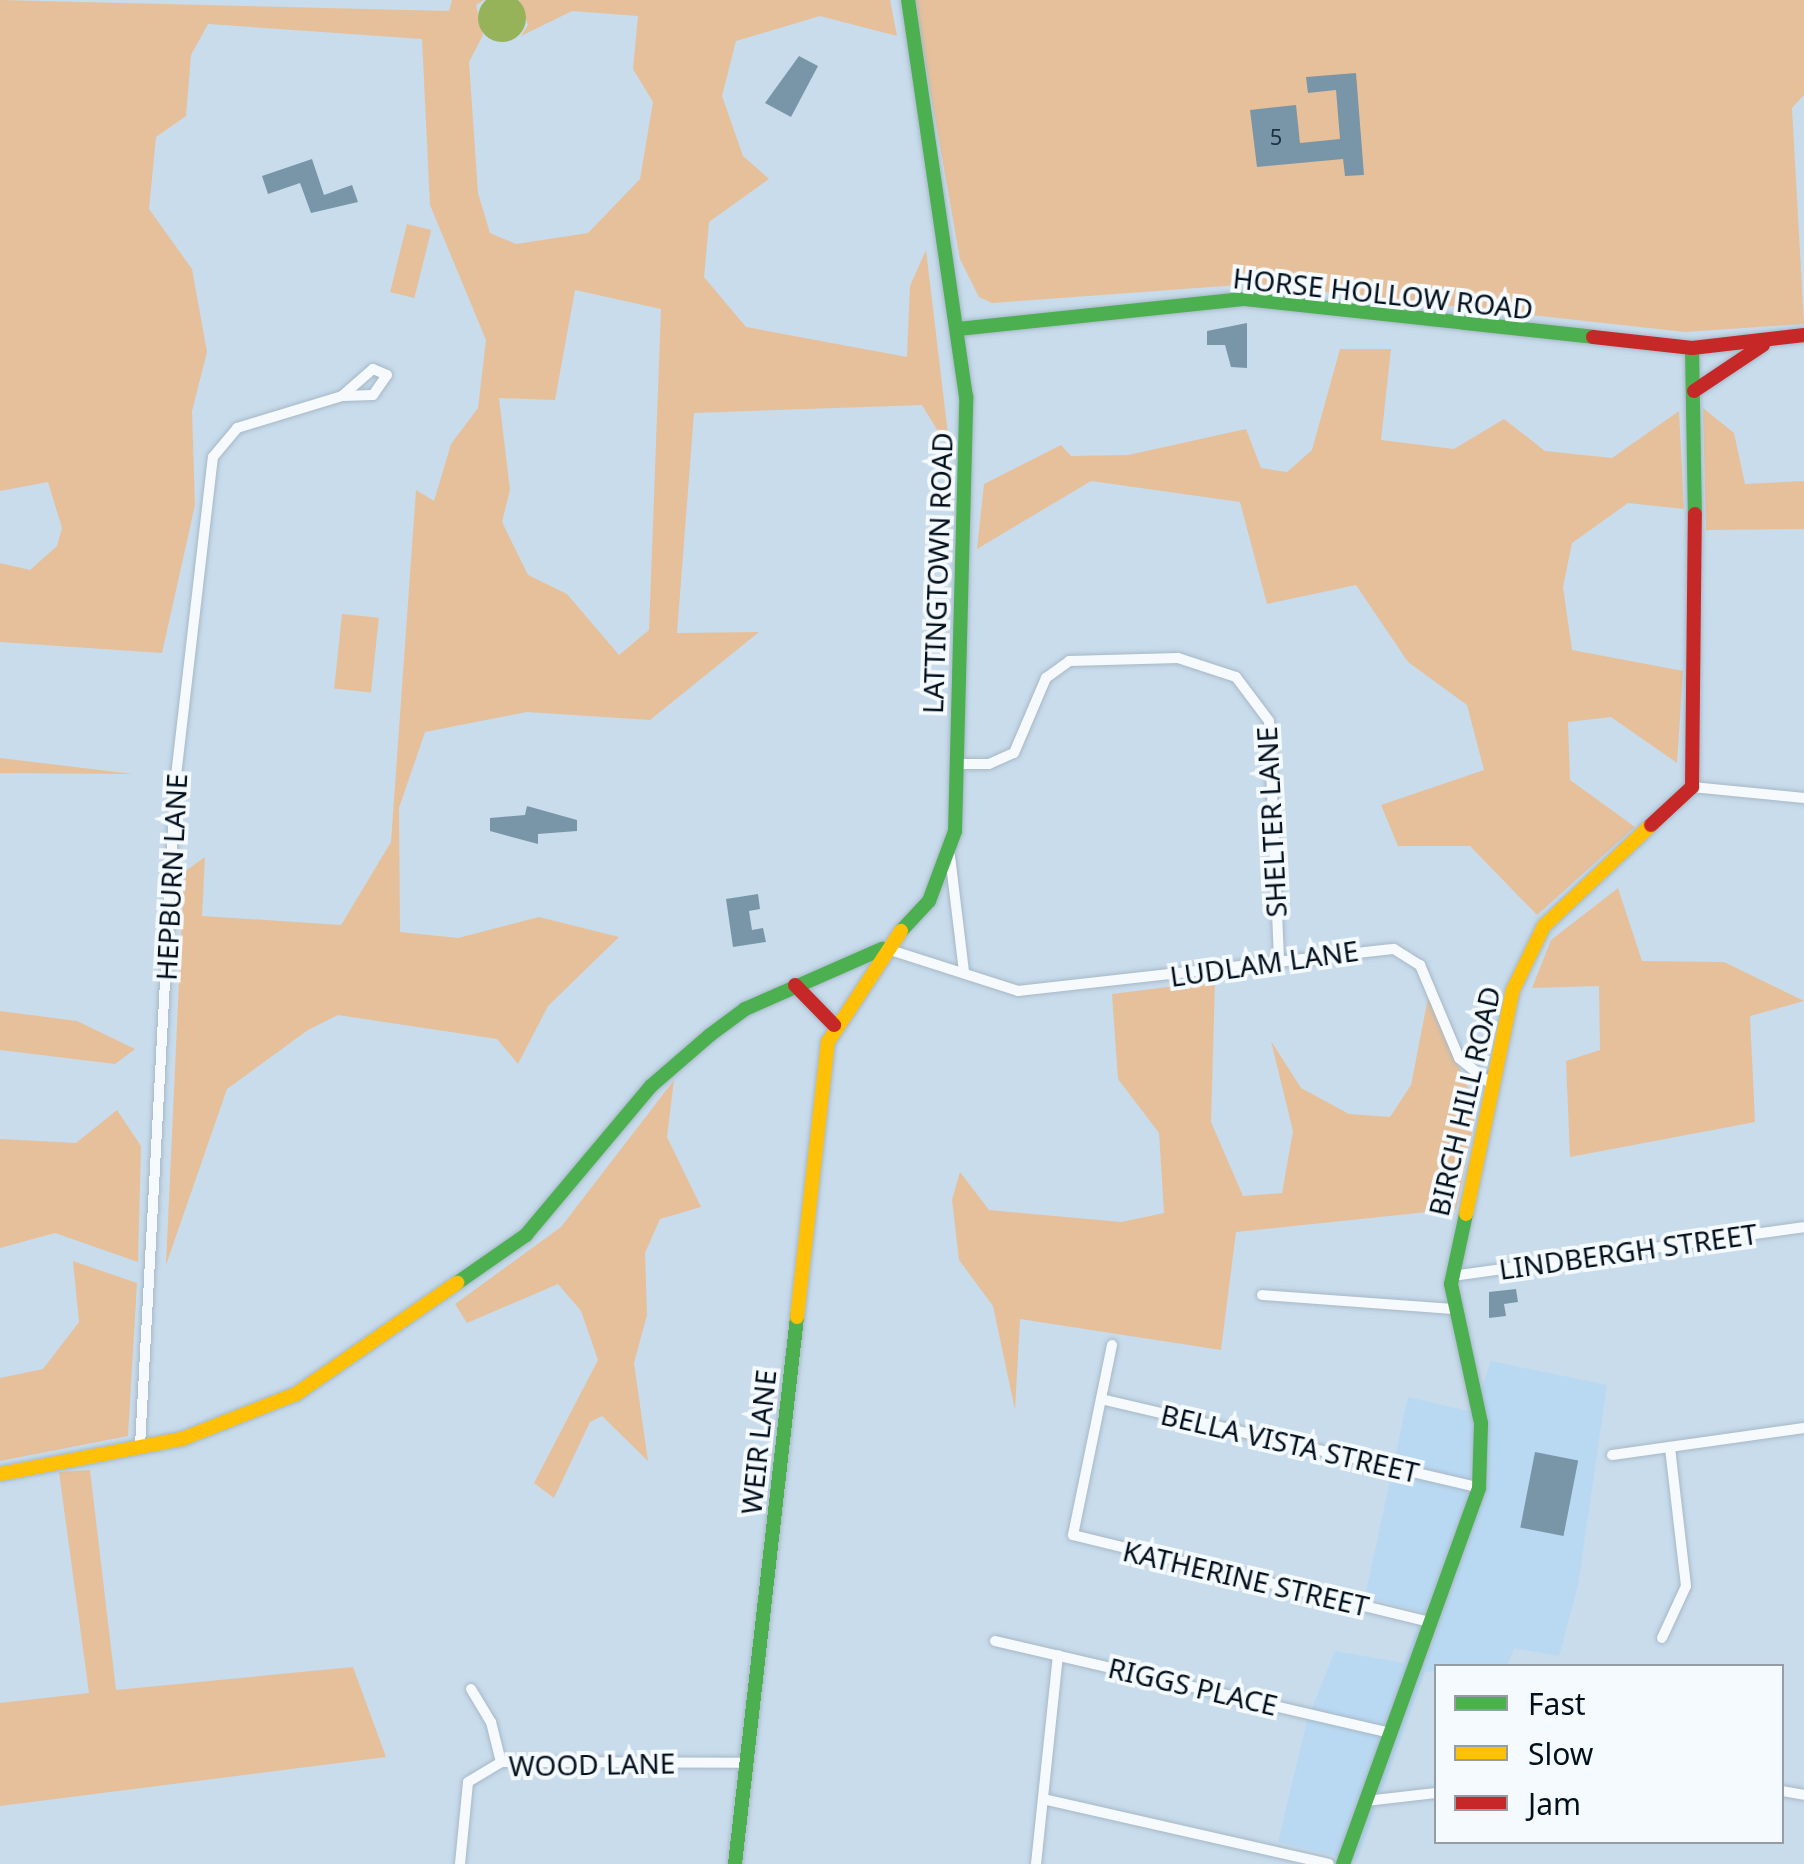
<!DOCTYPE html>
<html>
<head>
<meta charset="utf-8">
<style>
	body { margin:0 }
	#map { position:relative; width:1804px; height:1864px; overflow:hidden; background:#c8dcec; font-family:"Noto Sans",sans-serif }
	div>[style] { position:absolute }
	.built>* { inset:0; background:#b9d9f3 }
	.green>* { inset:0; background:#e6c09b; transform-origin:0 0 }
	.water>* { inset:0; background:#96b35a }
	.round { border-radius:50% }
	.building>* { inset:0; background:#7896a8; transform-origin:0 0 }
	.roads { filter:drop-shadow(0 0 2px #a7b8c6) drop-shadow(0 0 2px #a7b8c6) }
	.street>* { height:10px; margin:-5px; padding:0 5px; transform-origin:5px; border-radius:5px; background:#f7fafc }
	.fast>* { height:14px; margin:-7px; padding:0 7px; transform-origin:7px; border-radius:7px; background:#4caf50 }
	.slow>* { height:14px; margin:-7px; padding:0 7px; transform-origin:7px; border-radius:7px; background:#ffc107 }
	.jam>* { height:14px; margin:-7px; padding:0 7px; transform-origin:7px; border-radius:7px; background:#c62828 }
	span { translate:-50% -50%; white-space:nowrap; text-align:center; line-height:1.15; -webkit-text-stroke:8px #f5fafe; paint-order:stroke }
	.number-label { font-size:22px; color:#20323f }
	.number-label span { -webkit-text-stroke-width:0 }
	.street-label { font-size:28px; color:#02101c }
	.legend { position:absolute; left:1434px; top:1664px; width:350px; height:180px; box-sizing:border-box; background:#f5fafe; border:2px solid #949ca4; margin:0; padding:12px 18px; list-style:none; font-size:30px; color:#02101c }
	.legend li { display:flex; align-items:center; gap:20px; height:50px }
	.legend b { width:50px; border:2px solid #949ca4 }
</style>
</head>
<body>
<div id="map">
	<div class="built">
		<div style="clip-path:polygon(1491px 1361px,1607px 1385px,1578px 1585px,1559px 1656px,1514px 1648px,1507px 1666px,1425px 1672px,1357px 1861px,1278px 1842px,1307px 1721px,1335px 1651px,1404px 1663px,1423px 1612px,1365px 1597px,1408px 1397px,1473px 1412px)"></div>
	</div>
	<div class="green">
		<div style="clip-path:polygon(evenodd,0 0,449px 11px,452px 0,484px 0,476px 5px,483px 35px,469px 62px,478px 193px,490px 233px,516px 244px,588px 233px,640px 179px,653px 102px,633px 69px,638px 16px,572px 11px,521px 36px,528px 25px,519px 0,890px 0,897px 36px,820px 16px,736px 41px,722px 96px,743px 156px,769px 179px,709px 222px,704px 277px,746px 327px,907px 357px,910px 286px,926px 250px,950px 451px,922px 405px,694px 413px,677px 633px,759px 632px,650px 720px,527px 712px,425px 732px,399px 808px,400px 932px,458px 938px,539px 917px,619px 937px,548px 1006px,518px 1064px,497px 1039px,338px 1015px,308px 1030px,227px 1089px,166px 1265px,184px 872px,205px 857px,202px 916px,341px 925px,391px 842px,416px 490px,434px 501px,451px 444px,478px 408px,486px 340px,430px 205px,422px 39px,208px 24px,191px 55px,186px 116px,156px 137px,149px 209px,192px 269px,207px 352px,192px 411px,195px 505px,162px 653px,0 642px,0 563px,30px 570px,57px 546px,62px 528px,48px 482px,0 491px,0 0,575px 290px,661px 309px,649px 630px,619px 655px,567px 594px,528px 575px,502px 522px,510px 490px,499px 398px,555px 400px,575px 290px)"></div>
		<div style="clip-path:polygon(914px 0,1804px 0,1804px 95px,1792px 108px,1804px 324px,1685px 332px,1252px 284px,992px 303px,979px 297px,960px 259px)"></div>
		<div style="left:407px;top:224px;width:25px;height:70px;rotate:14deg"></div>
		<div style="clip-path:polygon(1340px 349px,1391px 349px,1381px 440px,1454px 449px,1504px 419px,1545px 451px,1612px 458px,1679px 411px,1684px 509px,1628px 503px,1572px 543px,1563px 587px,1572px 650px,1683px 671px,1677px 763px,1611px 717px,1568px 722px,1570px 780px,1635px 827px,1537px 915px,1470px 846px,1398px 846px,1381px 805px,1484px 770px,1467px 705px,1408px 662px,1356px 585px,1267px 604px,1240px 502px,1091px 481px,977px 549px,984px 484px,1061px 445px,1071px 456px,1128px 455px,1246px 429px,1261px 468px,1287px 472px,1312px 450px)"></div>
		<div style="clip-path:polygon(1703px 408px,1734px 433px,1745px 484px,1804px 481px,1804px 529px,1706px 530px)"></div>
		<div style="left:342px;top:614px;width:37px;height:75px;rotate:6deg"></div>
		<div style="clip-path:polygon(0 758px,133px 774px,0 773px)"></div>
		<div style="clip-path:polygon(1618px 888px,1642px 961px,1724px 962px,1804px 1001px,1750px 1016px,1755px 1122px,1570px 1157px,1566px 1061px,1600px 1050px,1599px 986px,1532px 988px,1551px 940px)"></div>
		<div style="clip-path:polygon(1215px 981px,1211px 1122px,1243px 1196px,1282px 1193px,1293px 1131px,1271px 1041px,1301px 1088px,1349px 1114px,1390px 1117px,1411px 1085px,1428px 998px,1477px 1107px,1456px 1209px,1236px 1232px,1221px 1350px,1020px 1319px,1015px 1410px,993px 1306px,959px 1260px,952px 1200px,960px 1172px,989px 1210px,1121px 1222px,1164px 1213px,1159px 1133px,1118px 1079px,1112px 994px)"></div>
		<div style="clip-path:polygon(0 1011px,77px 1021px,135px 1049px,115px 1064px,0 1050px)"></div>
		<div style="clip-path:polygon(674px 1080px,667px 1137px,701px 1207px,660px 1219px,645px 1253px,647px 1315px,634px 1363px,648px 1461px,602px 1416px,590px 1422px,554px 1498px,534px 1483px,598px 1360px,581px 1311px,558px 1284px,467px 1323px,455px 1304px,561px 1227px)"></div>
		<div style="clip-path:polygon(117px 1110px,141px 1146px,138px 1262px,55px 1233px,0 1248px,0 1139px,76px 1143px)"></div>
		<div style="clip-path:polygon(73px 1261px,137px 1283px,128px 1436px,0 1461px,0 1378px,43px 1369px,79px 1322px)"></div>
		<div style="clip-path:polygon(90px 1470px,116px 1690px,353px 1667px,386px 1757px,0 1806px,0 1703px,89px 1693px,59px 1472px)"></div>
	</div>
	<div class="water">
		<div class="round" style="left:478px;top:-6px;width:48px;height:48px"></div>
	</div>
	<div class="building">
		<div style="clip-path:polygon(799px 56px,818px 66px,791px 117px,765px 103px)"></div>
		<div style="clip-path:polygon(1356px 73px,1364px 175px,1345px 176px,1343px 159px,1257px 167px,1250px 110px,1296px 105px,1300px 143px,1340px 139px,1336px 90px,1308px 93px,1306px 77px)"></div>
		<div style="clip-path:polygon(312px 159px,324px 195px,352px 185px,358px 202px,311px 213px,300px 183px,268px 194px,262px 176px)"></div>
		<div style="clip-path:polygon(1247px 323px,1247px 368px,1231px 367px,1225px 345px,1207px 345px,1207px 331px)"></div>
		<div style="clip-path:polygon(527px 806px,577px 820px,577px 831px,538px 834px,538px 844px,490px 831px,490px 818px,525px 815px)"></div>
		<div style="clip-path:polygon(758px 894px,760px 909px,749px 911px,752px 930px,763px 928px,766px 942px,733px 947px,726px 899px)"></div>
		<div style="clip-path:polygon(1516px 1289px,1518px 1302px,1504px 1304px,1506px 1316px,1489px 1318px,1489px 1292px)"></div>
		<div style="left:1535px;top:1452px;width:44px;height:77px;rotate:11deg"></div>
	</div>
	<div class="roads">
		<div class="street">
			<div style="left:956px;top:764px;width:33px"></div>
			<div style="left:989px;top:764px;width:27px;rotate:-24deg"></div>
			<div style="left:1014px;top:753px;width:82px;rotate:-66.9deg"></div>
			<div style="left:1046px;top:678px;width:29px;rotate:-36deg"></div>
			<div style="left:1069px;top:661px;width:109px;rotate:-1.6deg"></div>
			<div style="left:1178px;top:658px;width:61px;rotate:18.1deg"></div>
			<div style="left:1236px;top:677px;width:55px;rotate:53.1deg"></div>
			<div style="left:1269px;top:721px;width:240px;rotate:87.6deg"></div>
			<div style="left:1692px;top:787px;width:113px;rotate:5.6deg"></div>
			<div style="left:950px;top:856px;width:117px;rotate:83.1deg"></div>
			<div style="left:884px;top:948px;width:141px;rotate:17.8deg"></div>
			<div style="left:1018px;top:991px;width:378px;rotate:-6.4deg"></div>
			<div style="left:1394px;top:949px;width:31px;rotate:32deg"></div>
			<div style="left:1420px;top:965px;width:101px;rotate:67.2deg"></div>
			<div style="left:1459px;top:1058px;width:41px;rotate:39.1deg"></div>
			<div style="left:1452px;top:1276px;width:355px;rotate:-7.9deg"></div>
			<div style="left:1262px;top:1295px;width:190px;rotate:4.2deg"></div>
			<div style="left:1112px;top:1345px;width:194px;rotate:101.6deg"></div>
			<div style="left:1073px;top:1535px;width:368px;rotate:13.7deg"></div>
			<div style="left:1101px;top:1399px;width:388px;rotate:13.2deg"></div>
			<div style="left:140px;top:1446px;width:671px;rotate:-86.92deg"></div>
			<div style="left:176px;top:776px;width:321px;rotate:-83.4deg"></div>
			<div style="left:213px;top:457px;width:38px;rotate:-50deg"></div>
			<div style="left:237px;top:428px;width:110px;rotate:-16.9deg"></div>
			<div style="left:342px;top:396px;width:41px;rotate:-41.1deg"></div>
			<div style="left:373px;top:369px;width:15px;rotate:23deg"></div>
			<div style="left:387px;top:375px;width:24px;rotate:125deg"></div>
			<div style="left:373px;top:395px;width:31px;rotate:178deg"></div>
			<div style="left:1612px;top:1455px;width:194px;rotate:-8deg"></div>
			<div style="left:1662px;top:1638px;width:57px;rotate:-65.2deg"></div>
			<div style="left:1686px;top:1586px;width:140px;rotate:-96.6deg"></div>
			<div style="left:995px;top:1641px;width:407px;rotate:13.1deg"></div>
			<div style="left:471px;top:1689px;width:39px;rotate:59deg"></div>
			<div style="left:491px;top:1722px;width:41px;rotate:76deg"></div>
			<div style="left:1782px;top:1791px;width:22px;rotate:10deg"></div>
			<div style="left:1043px;top:1799px;width:293px;rotate:12.8deg"></div>
			<div style="left:1366px;top:1801px;width:70px;rotate:-6.5deg"></div>
			<div style="left:460px;top:1864px;width:82px;rotate:-84.4deg"></div>
			<div style="left:468px;top:1782px;width:39px;rotate:-31deg"></div>
			<div style="left:501px;top:1762px;width:245px;rotate:0.2deg"></div>
			<div style="left:1036px;top:1864px;width:210px;rotate:-84deg"></div>
		</div>
		<div class="fast">
			<div style="left:958px;top:329px;width:289px;rotate:-6deg"></div>
			<div style="left:1245px;top:299px;width:350px;rotate:6.2deg"></div>
			<div style="left:1692px;top:348px;width:166px;rotate:89deg"></div>
			<div style="left:901px;top:931px;width:41px;rotate:-47deg"></div>
			<div style="left:929px;top:901px;width:75px;rotate:-69.6deg"></div>
			<div style="left:955px;top:831px;width:434px;rotate:-88.5deg"></div>
			<div style="left:966px;top:397px;width:401px;rotate:-98.3deg"></div>
			<div style="left:457px;top:1283px;width:84px;rotate:-34.8deg"></div>
			<div style="left:526px;top:1235px;width:194px;rotate:-50deg"></div>
			<div style="left:651px;top:1086px;width:78px;rotate:-40.8deg"></div>
			<div style="left:710px;top:1035px;width:44px;rotate:-36.6deg"></div>
			<div style="left:745px;top:1009px;width:150px;rotate:-23.7deg"></div>
			<div style="left:735px;top:1864px;width:551px;rotate:-83.53deg"></div>
			<div style="left:1343px;top:1864px;width:400px;rotate:-70.1deg"></div>
			<div style="left:1479px;top:1488px;width:65px;rotate:-88.2deg"></div>
			<div style="left:1481px;top:1423px;width:142px;rotate:-102.2deg"></div>
			<div style="left:1451px;top:1284px;width:72px;rotate:-77.9deg"></div>
		</div>
		<div class="slow">
			<div style="left:1466px;top:1214px;width:229px;rotate:-78.2deg"></div>
			<div style="left:1513px;top:990px;width:71px;rotate:-64.2deg"></div>
			<div style="left:1544px;top:926px;width:147px;rotate:-43.3deg"></div>
			<div style="left:797px;top:1317px;width:277px;rotate:-83.6deg"></div>
			<div style="left:828px;top:1042px;width:133px;rotate:-56.7deg"></div>
			<div style="left:0;top:1474px;width:185px;rotate:-10.9deg"></div>
			<div style="left:182px;top:1439px;width:123px;rotate:-21.5deg"></div>
			<div style="left:296px;top:1394px;width:196px;rotate:-34.6deg"></div>
		</div>
		<div class="jam">
			<div style="left:1593px;top:337px;width:100px;rotate:6.3deg"></div>
			<div style="left:1692px;top:348px;width:113px;rotate:-6.6deg"></div>
			<div style="left:1694px;top:391px;width:83px;rotate:-33.7deg"></div>
			<div style="left:1651px;top:825px;width:56px;rotate:-42.8deg"></div>
			<div style="left:1692px;top:787px;width:273px;rotate:-89.4deg"></div>
			<div style="left:795px;top:985px;width:56px;rotate:45.7deg"></div>
		</div>
	</div>
	<div class="number-label">
		<span style="left:1276px;top:137px">5</span>
	</div>
	<div class="street-label">
		<span style="left:1383px;top:293px;rotate:6deg">HORSE HOLLOW ROAD</span>
		<span style="left:937px;top:573px;rotate:-88deg">LATTINGTOWN ROAD</span>
		<span style="left:1271px;top:822px;rotate:-93deg">SHELTER LANE</span>
		<span style="left:171px;top:877px;rotate:-87deg">HEPBURN LANE</span>
		<span style="left:1264px;top:963px;rotate:-8deg">LUDLAM LANE</span>
		<span style="left:1464px;top:1101px;rotate:-77deg">BIRCH HILL ROAD</span>
		<span style="left:1628px;top:1251px;rotate:-8deg">LINDBERGH STREET</span>
		<span style="left:758px;top:1442px;rotate:-84deg">WEIR LANE</span>
		<span style="left:1290px;top:1443px;rotate:13deg">BELLA VISTA STREET</span>
		<span style="left:1246px;top:1578px;rotate:13deg">KATHERINE STREET</span>
		<span style="left:1193px;top:1686px;rotate:13deg">RIGGS PLACE</span>
		<span style="left:592px;top:1764px;rotate:-1deg">WOOD LANE</span>
	</div>
	<ul class="legend">
	<li><b style="height:12px;background:#4caf50"></b>Fast</li>
	<li><b style="height:12px;background:#ffc107"></b>Slow</li>
	<li><b style="height:12px;background:#c62828"></b>Jam</li>
	</ul>
</div>
</body>
</html>
